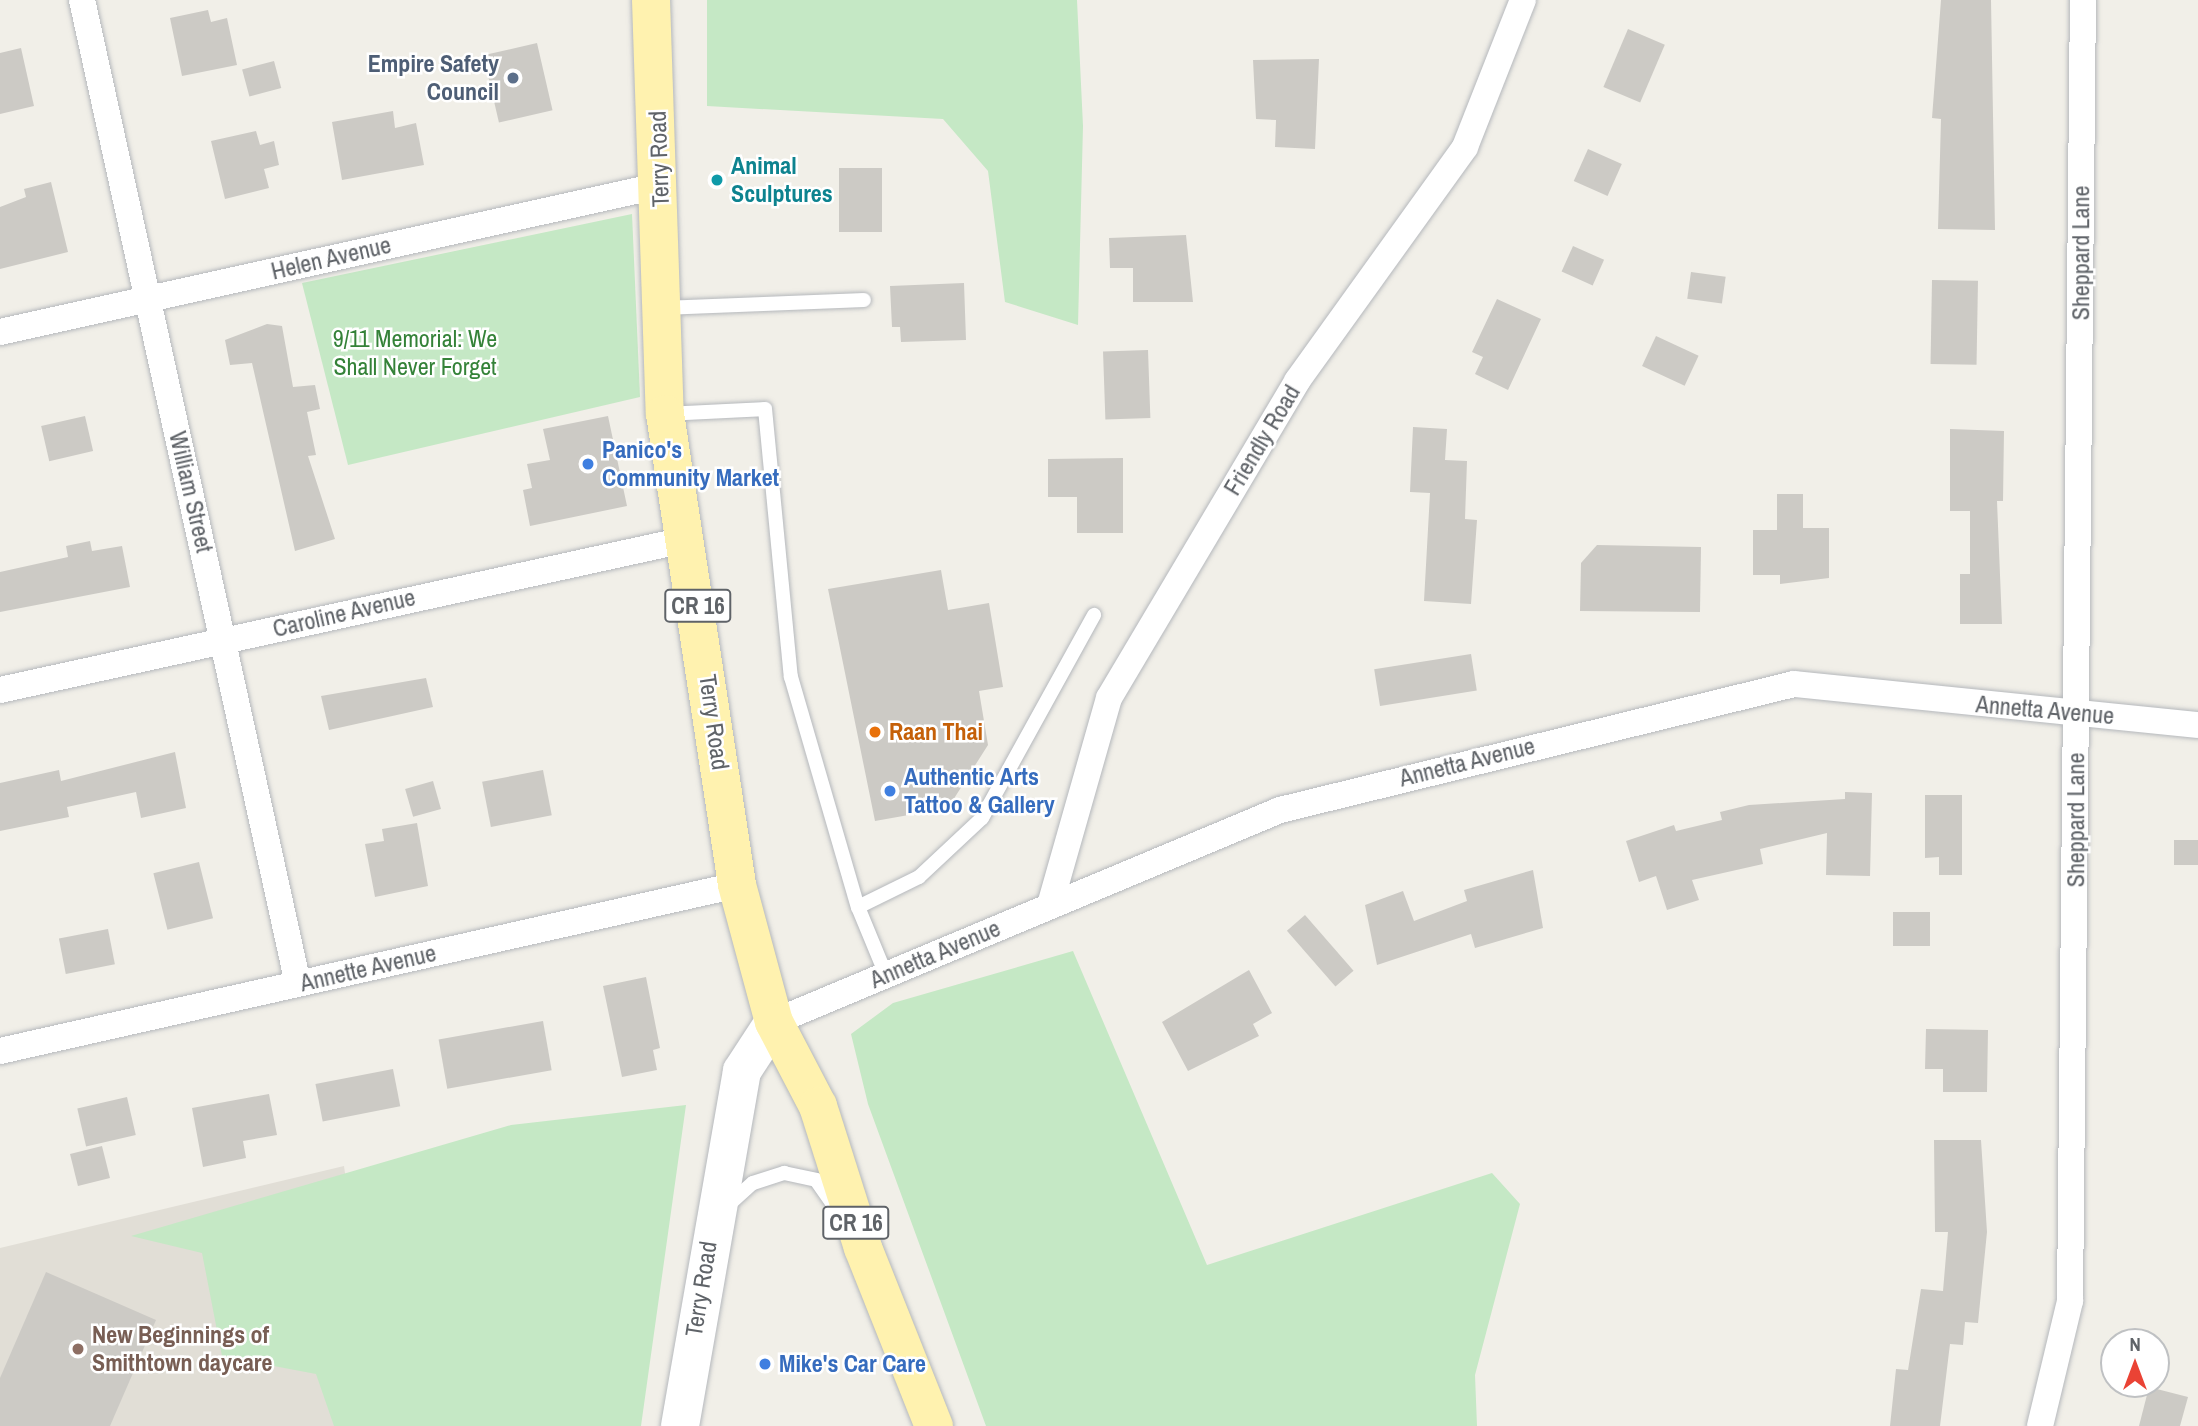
<!DOCTYPE html>
<html>
<head>
<meta charset="utf-8">
<style>
	body { margin:0 }
	#map { position:relative; width:2198px; height:1426px; overflow:hidden; background:#f1efe8; font-family:"Archivo Narrow",sans-serif }
	div>[style] { position:absolute }
	.education>* { inset:0; background:#e1ded6 }
	.green>* { inset:0; background:#c5e8c5 }
	.building>* { inset:0; background:#cccac5; transform-origin:0 0 }
	.roads { filter:drop-shadow(0 0 2px #b5b8bc) drop-shadow(0 0 2px #b5b8bc) }
	.lane>* { height:14px; margin:-7px; padding:0 7px; transform-origin:7px; border-radius:7px; background:#fff }
	.street>* { height:26px; margin:-13px; padding:0 13px; transform-origin:13px; border-radius:13px; background:#fff }
	.secondary>* { height:38px; margin:-19px; padding:0 19px; transform-origin:19px; border-radius:19px; background:#fff }
	.primary>* { height:38px; margin:-19px; padding:0 19px; transform-origin:19px; border-radius:19px; background:#fff2af }
	.dots>* { width:19px; height:19px; translate:-50% -50%; box-sizing:border-box; border:4px solid #fff; border-radius:50% }
	span { translate:-50% -50%; white-space:nowrap; text-align:center; line-height:1.15; -webkit-text-stroke:5px #fff; paint-order:stroke }
	.shield-label span { padding:2px 5px; background:#fff; border:2px solid; border-radius:5px; -webkit-text-stroke-width:0 }
	.shield-label { font-size:23px; color:#5f6368; font-weight:700 }
	.service-label { font-size:24px; color:#4e5e75; font-weight:700 }
	.right { translate:-100% -50%; text-align:right }
	.street-label { font-size:24px; color:#5f6368 }
	.culture-label { font-size:24px; color:#0d838f; font-weight:700 }
	.left { translate:0 -50%; text-align:left }
	.park-label { font-size:24px; color:#348238 }
	.shop-label { font-size:24px; color:#366cbe; font-weight:700 }
	.food-label { font-size:24px; color:#c56008; font-weight:700 }
	.education-label { font-size:24px; color:#785e54; font-weight:700 }
	.north { position:absolute; left:2100px; top:1328px; width:70px; height:70px; box-sizing:border-box; background:#fff; border:2px solid #bfc1c3; border-radius:50%; rotate:0deg; font-size:19px; font-weight:700; line-height:28px; text-align:center; color:#5f6368 }
	.north::after { content:''; display:block; margin:auto; width:24px; height:32px; background:#ea4335; clip-path:polygon(50% 0,100% 100%,50% 72%,0 100%) }
</style>
</head>
<body>
<div id="map">
	<div class="education">
		<div style="clip-path:polygon(344px 1166px,380px 1426px,0 1426px,0 1248px)"></div>
	</div>
	<div class="green">
		<div style="clip-path:polygon(707px 0,1077px 0,1083px 126px,1078px 325px,1005px 302px,988px 171px,943px 119px,707px 106px)"></div>
		<div style="clip-path:polygon(632px 214px,640px 397px,348px 465px,302px 283px)"></div>
		<div style="clip-path:polygon(1073px 951px,1207px 1265px,1492px 1173px,1520px 1204px,1475px 1375px,1477px 1426px,986px 1426px,868px 1104px,851px 1034px,893px 1003px)"></div>
		<div style="clip-path:polygon(686px 1105px,641px 1426px,334px 1426px,316px 1374px,222px 1356px,202px 1253px,131px 1236px,511px 1125px)"></div>
	</div>
	<div class="building">
		<div style="clip-path:polygon(1941px 0,1991px 0,1995px 230px,1938px 229px,1941px 119px,1932px 118px)"></div>
		<div style="clip-path:polygon(208px 10px,211px 22px,227px 18px,237px 65px,182px 76px,170px 18px)"></div>
		<div style="left:1628px;top:29px;width:40px;height:63px;rotate:23deg"></div>
		<div style="left:537px;top:43px;width:69px;height:55px;rotate:77deg"></div>
		<div style="clip-path:polygon(21px 48px,34px 106px,0 114px,0 53px)"></div>
		<div style="clip-path:polygon(1319px 59px,1315px 149px,1275px 147px,1276px 120px,1256px 119px,1253px 60px)"></div>
		<div style="left:274px;top:61px;width:28px;height:33px;rotate:75deg"></div>
		<div style="clip-path:polygon(393px 111px,395px 128px,416px 123px,424px 165px,342px 180px,332px 122px)"></div>
		<div style="clip-path:polygon(256px 131px,260px 145px,274px 141px,279px 165px,264px 169px,269px 188px,225px 199px,211px 141px)"></div>
		<div style="left:1588px;top:149px;width:37px;height:35px;rotate:24deg"></div>
		<div style="left:839px;top:168px;width:43px;height:64px"></div>
		<div style="clip-path:polygon(51px 182px,68px 252px,0 269px,0 207px,26px 197px,24px 189px)"></div>
		<div style="clip-path:polygon(1186px 235px,1193px 302px,1133px 302px,1133px 268px,1110px 268px,1109px 238px)"></div>
		<div style="left:1573px;top:246px;width:34px;height:28px;rotate:24deg"></div>
		<div style="left:1691px;top:272px;width:35px;height:27px;rotate:8deg"></div>
		<div style="left:1932px;top:280px;width:46px;height:84px;rotate:1deg"></div>
		<div style="clip-path:polygon(964px 283px,966px 340px,901px 342px,900px 327px,892px 327px,890px 286px)"></div>
		<div style="clip-path:polygon(1497px 299px,1541px 319px,1508px 390px,1475px 374px,1483px 357px,1472px 352px)"></div>
		<div style="clip-path:polygon(267px 324px,282px 326px,293px 387px,315px 385px,320px 409px,307px 412px,316px 455px,308px 456px,335px 539px,295px 551px,252px 363px,230px 365px,225px 340px)"></div>
		<div style="left:1656px;top:336px;width:47px;height:33px;rotate:25deg"></div>
		<div style="left:1148px;top:350px;width:68px;height:45px;rotate:88deg"></div>
		<div style="left:85px;top:416px;width:36px;height:45px;rotate:77deg"></div>
		<div style="clip-path:polygon(608px 416px,627px 506px,530px 526px,523px 490px,532px 488px,527px 464px,550px 460px,543px 429px)"></div>
		<div style="clip-path:polygon(1413px 427px,1447px 429px,1445px 460px,1467px 461px,1465px 519px,1477px 520px,1471px 604px,1424px 601px,1430px 493px,1410px 492px)"></div>
		<div style="clip-path:polygon(1950px 429px,2004px 431px,2003px 501px,1997px 501px,2002px 624px,1960px 624px,1960px 574px,1970px 574px,1970px 511px,1950px 511px)"></div>
		<div style="clip-path:polygon(1123px 458px,1123px 533px,1077px 533px,1077px 497px,1048px 497px,1048px 459px)"></div>
		<div style="clip-path:polygon(1777px 494px,1803px 494px,1803px 528px,1829px 528px,1829px 578px,1780px 584px,1780px 575px,1753px 575px,1753px 530px,1777px 530px)"></div>
		<div style="clip-path:polygon(90px 541px,92px 551px,122px 546px,130px 587px,0 612px,0 572px,68px 557px,66px 546px)"></div>
		<div style="clip-path:polygon(1597px 545px,1701px 547px,1700px 612px,1580px 611px,1581px 563px)"></div>
		<div style="clip-path:polygon(941px 570px,948px 610px,989px 603px,1003px 687px,979px 691px,988px 745px,948px 808px,875px 821px,828px 589px)"></div>
		<div style="left:1471px;top:654px;width:37px;height:98px;rotate:81deg"></div>
		<div style="clip-path:polygon(426px 678px,433px 707px,329px 730px,321px 696px)"></div>
		<div style="clip-path:polygon(175px 752px,186px 808px,141px 818px,136px 792px,67px 807px,69px 817px,0 831px,0 783px,59px 770px,61px 781px)"></div>
		<div style="left:543px;top:770px;width:46px;height:62px;rotate:79deg"></div>
		<div style="left:433px;top:781px;width:29px;height:29px;rotate:74deg"></div>
		<div style="clip-path:polygon(1845px 792px,1872px 793px,1870px 876px,1826px 875px,1827px 833px,1760px 849px,1763px 864px,1692px 880px,1699px 900px,1667px 910px,1656px 876px,1639px 882px,1626px 841px,1674px 825px,1676px 831px,1722px 820px,1720px 812px,1749px 805px,1845px 799px)"></div>
		<div style="clip-path:polygon(1925px 795px,1962px 795px,1962px 875px,1939px 875px,1939px 857px,1925px 858px)"></div>
		<div style="clip-path:polygon(417px 823px,428px 886px,375px 897px,365px 844px,384px 841px,382px 829px)"></div>
		<div style="left:2174px;top:840px;width:24px;height:25px"></div>
		<div style="left:199px;top:862px;width:58px;height:47px;rotate:76deg"></div>
		<div style="clip-path:polygon(1533px 870px,1543px 928px,1475px 948px,1471px 934px,1377px 965px,1365px 905px,1403px 891px,1414px 921px,1467px 901px,1464px 890px)"></div>
		<div style="left:1893px;top:912px;width:37px;height:34px"></div>
		<div style="left:1305px;top:915px;width:74px;height:24px;rotate:49deg"></div>
		<div style="left:108px;top:929px;width:36px;height:50px;rotate:79deg"></div>
		<div style="clip-path:polygon(1249px 970px,1272px 1013px,1253px 1024px,1259px 1036px,1188px 1071px,1162px 1022px)"></div>
		<div style="clip-path:polygon(646px 977px,660px 1048px,653px 1050px,657px 1070px,622px 1077px,603px 986px)"></div>
		<div style="left:543px;top:1021px;width:50px;height:106px;rotate:80deg"></div>
		<div style="clip-path:polygon(1926px 1029px,1988px 1030px,1987px 1092px,1943px 1092px,1943px 1069px,1925px 1069px)"></div>
		<div style="left:393px;top:1069px;width:38px;height:79px;rotate:79deg"></div>
		<div style="clip-path:polygon(269px 1094px,277px 1135px,243px 1141px,246px 1158px,203px 1167px,192px 1108px)"></div>
		<div style="left:127px;top:1097px;width:39px;height:51px;rotate:77deg"></div>
		<div style="clip-path:polygon(1934px 1140px,1981px 1140px,1987px 1232px,1978px 1323px,1965px 1322px,1963px 1345px,1950px 1344px,1940px 1426px,1890px 1426px,1896px 1369px,1908px 1370px,1921px 1289px,1943px 1291px,1948px 1232px,1935px 1232px)"></div>
		<div style="left:102px;top:1146px;width:33px;height:33px;rotate:76deg"></div>
		<div style="clip-path:polygon(46px 1272px,156px 1320px,110px 1426px,0 1426px,0 1378px)"></div>
		<div style="clip-path:polygon(2149px 1387px,2188px 1397px,2180px 1426px,2139px 1426px)"></div>
	</div>
	<div class="roads">
		<div class="lane">
			<div style="left:663px;top:308px;width:201px;rotate:-2.3deg"></div>
			<div style="left:667px;top:414px;width:98px;rotate:-2.9deg"></div>
			<div style="left:765px;top:409px;width:269px;rotate:84.5deg"></div>
			<div style="left:791px;top:677px;width:240px;rotate:73.8deg"></div>
			<div style="left:858px;top:907px;width:68px;rotate:-26.2deg"></div>
			<div style="left:919px;top:877px;width:86px;rotate:-43.1deg"></div>
			<div style="left:982px;top:818px;width:232px;rotate:-61.1deg"></div>
			<div style="left:858px;top:907px;width:74px;rotate:67.6deg"></div>
			<div style="left:726px;top:1207px;width:36px;rotate:-42deg"></div>
			<div style="left:753px;top:1183px;width:33px;rotate:-18deg"></div>
			<div style="left:784px;top:1173px;width:33px;rotate:12deg"></div>
			<div style="left:816px;top:1180px;width:35px;rotate:55deg"></div>
		</div>
		<div class="street">
			<div style="left:82px;top:0;width:1007px;rotate:77.62deg"></div>
			<div style="left:0;top:332px;width:678px;rotate:-12.52deg"></div>
			<div style="left:0;top:690px;width:705px;rotate:-12.36deg"></div>
			<div style="left:1050px;top:905px;width:215px;rotate:-74.1deg"></div>
			<div style="left:1109px;top:698px;width:369px;rotate:-59.3deg"></div>
			<div style="left:1297px;top:381px;width:288px;rotate:-54.3deg"></div>
			<div style="left:1465px;top:147px;width:158px;rotate:-68.5deg"></div>
			<div style="left:774px;top:1022px;width:549px;rotate:-22.73deg"></div>
			<div style="left:1280px;top:810px;width:529px;rotate:-13.77deg"></div>
			<div style="left:1794px;top:684px;width:406px;rotate:5.8deg"></div>
			<div style="left:0;top:1051px;width:755px;rotate:-12.69deg"></div>
			<div style="left:2040px;top:1426px;width:129px;rotate:-76.5deg"></div>
			<div style="left:2070px;top:1301px;width:1301px;rotate:-89.43deg"></div>
		</div>
		<div class="secondary">
			<div style="left:680px;top:1426px;width:360px;rotate:-80.1deg"></div>
			<div style="left:742px;top:1071px;width:59px;rotate:-56.9deg"></div>
		</div>
		<div class="primary">
			<div style="left:651px;top:0;width:414px;rotate:88.1deg"></div>
			<div style="left:665px;top:414px;width:476px;rotate:81.3deg"></div>
			<div style="left:737px;top:885px;width:142px;rotate:74.9deg"></div>
			<div style="left:774px;top:1022px;width:95px;rotate:62.4deg"></div>
			<div style="left:818px;top:1106px;width:149px;rotate:72.4deg"></div>
			<div style="left:863px;top:1248px;width:192px;rotate:68.3deg"></div>
		</div>
	</div>
	<div class="dots">
		<div style="left:513px;top:78px;background:#5c6f8a"></div>
		<div style="left:717px;top:180px;background:#0f9aa8"></div>
		<div style="left:588px;top:464px;background:#3f7fe0"></div>
		<div style="left:875px;top:732px;background:#e8710a"></div>
		<div style="left:890px;top:791px;background:#3f7fe0"></div>
		<div style="left:78px;top:1349px;background:#8d6e63"></div>
		<div style="left:765px;top:1364px;background:#3f7fe0"></div>
	</div>
	<div class="shield-label">
		<span style="left:698px;top:606px">CR 16</span>
		<span style="left:856px;top:1223px">CR 16</span>
	</div>
	<div class="service-label">
		<span class="right" style="left:499px;top:78px">Empire Safety<br>Council</span>
	</div>
	<div class="street-label">
		<span style="left:659px;top:159px;rotate:-92deg">Terry Road</span>
		<span style="left:2081px;top:253px;rotate:-90deg">Sheppard Lane</span>
		<span style="left:331px;top:258px;rotate:-13deg">Helen Avenue</span>
		<span style="left:1262px;top:440px;rotate:-59deg">Friendly Road</span>
		<span style="left:191px;top:492px;rotate:77deg">William Street</span>
		<span style="left:344px;top:613px;rotate:-13deg">Caroline Avenue</span>
		<span style="left:2045px;top:710px;rotate:5deg">Annetta Avenue</span>
		<span style="left:714px;top:722px;rotate:82deg">Terry Road</span>
		<span style="left:1467px;top:762px;rotate:-14deg">Annetta Avenue</span>
		<span style="left:2076px;top:820px;rotate:-90deg">Sheppard Lane</span>
		<span style="left:935px;top:954px;rotate:-23deg">Annetta Avenue</span>
		<span style="left:368px;top:968px;rotate:-13deg">Annette Avenue</span>
		<span style="left:701px;top:1289px;rotate:-81deg">Terry Road</span>
	</div>
	<div class="culture-label">
		<span class="left" style="left:731px;top:180px">Animal<br>Sculptures</span>
	</div>
	<div class="park-label">
		<span style="left:415px;top:353px">9/11 Memorial: We<br>Shall Never Forget</span>
	</div>
	<div class="shop-label">
		<span class="left" style="left:602px;top:464px">Panico's<br>Community Market</span>
		<span class="left" style="left:904px;top:791px">Authentic Arts<br>Tattoo &amp; Gallery</span>
		<span class="left" style="left:779px;top:1364px">Mike's Car Care</span>
	</div>
	<div class="food-label">
		<span class="left" style="left:889px;top:732px">Raan Thai</span>
	</div>
	<div class="education-label">
		<span class="left" style="left:92px;top:1349px">New Beginnings of<br>Smithtown daycare</span>
	</div>
	<div class="north">N</div>
</div>
</body>
</html>
